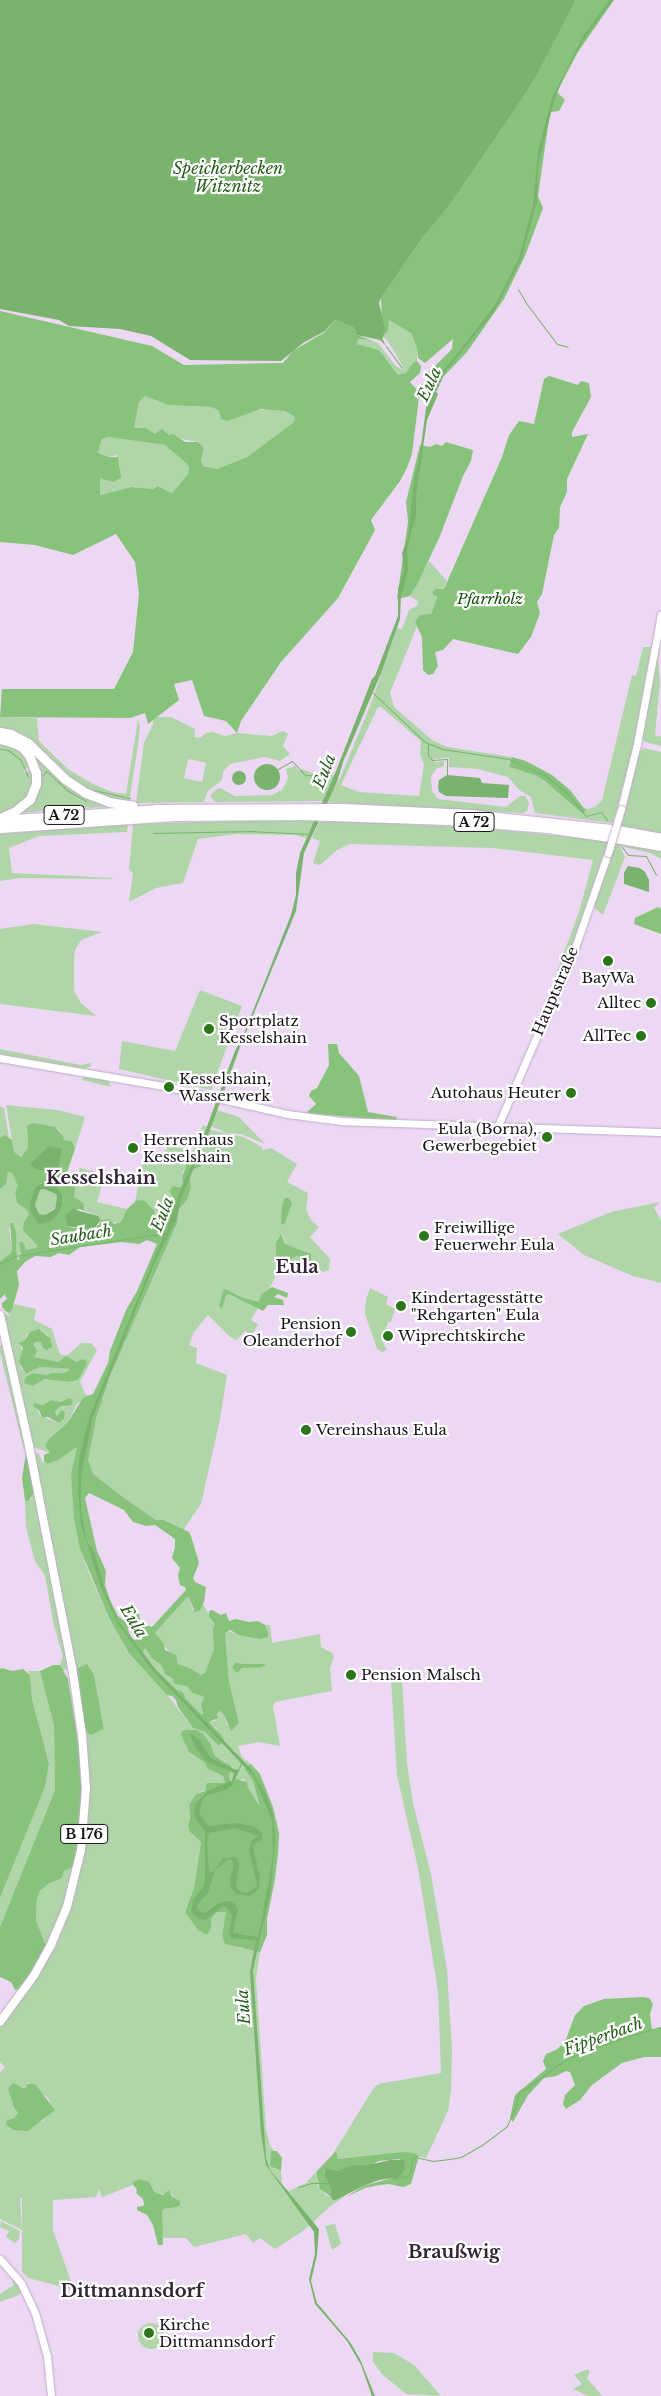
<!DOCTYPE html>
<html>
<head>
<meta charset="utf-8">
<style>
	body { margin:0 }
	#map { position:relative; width:661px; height:2396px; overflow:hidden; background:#ecd8f2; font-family:"Libre Baskerville",serif }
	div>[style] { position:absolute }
	.green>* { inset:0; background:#b0d5a9; transform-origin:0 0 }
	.round { border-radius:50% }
	.forest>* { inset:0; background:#88c37c }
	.water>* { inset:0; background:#79b36d }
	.stream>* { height:1px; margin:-0.5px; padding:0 0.5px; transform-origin:0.5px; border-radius:0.5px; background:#79b36d }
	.roads { filter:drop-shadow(0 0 1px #bfacc5) drop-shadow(0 0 1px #bfacc5) }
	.secondary>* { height:7px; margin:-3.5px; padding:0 3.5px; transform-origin:3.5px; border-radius:3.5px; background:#fff }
	.primary>* { height:8px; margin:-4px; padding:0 4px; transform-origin:4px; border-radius:4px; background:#fff }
	.highway>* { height:9px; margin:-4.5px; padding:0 4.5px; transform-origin:4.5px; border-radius:4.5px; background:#fff }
	.bridges { filter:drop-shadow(0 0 1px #bfacc5) drop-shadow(0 0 1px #bfacc5) }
	.secondary-bridge>* { height:7px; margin:-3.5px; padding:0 3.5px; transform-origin:3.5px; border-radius:3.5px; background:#fff }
	.dots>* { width:14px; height:14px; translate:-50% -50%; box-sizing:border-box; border:2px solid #fff; border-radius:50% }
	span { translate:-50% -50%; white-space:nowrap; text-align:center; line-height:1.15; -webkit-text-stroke:4.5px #fff; paint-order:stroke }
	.shield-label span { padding:1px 4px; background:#fff; border:1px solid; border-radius:4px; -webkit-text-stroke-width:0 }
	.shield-label { font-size:14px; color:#19121b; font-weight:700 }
	.park-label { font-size:15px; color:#154f06; font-style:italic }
	.poi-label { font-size:15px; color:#19121b }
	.right { translate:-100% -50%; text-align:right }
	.left { translate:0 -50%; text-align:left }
	.street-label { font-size:15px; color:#19121b }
	.water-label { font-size:16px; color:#235c17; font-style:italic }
	.quarter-label { font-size:18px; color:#322336; font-weight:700 }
</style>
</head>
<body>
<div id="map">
	<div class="green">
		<div style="clip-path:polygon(388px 319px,411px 332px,417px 348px,417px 361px,413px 363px,407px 373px,398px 375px,379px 350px,357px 344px,358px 339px,371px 340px,378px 343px,395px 365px,402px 370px,404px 369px,393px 349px,385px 338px,382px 338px,388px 331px)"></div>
		<div style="clip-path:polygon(145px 396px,188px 406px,212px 407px,219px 411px,248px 412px,267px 409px,285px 411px,295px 417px,294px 422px,247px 457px,217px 469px,207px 467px,203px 466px,201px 460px,204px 448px,198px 442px,155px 434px,146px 428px,134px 428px,139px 402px)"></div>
		<div style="clip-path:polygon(108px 437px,165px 445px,187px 464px,189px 468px,188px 474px,172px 493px,156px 486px,153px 489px,131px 487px,100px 495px,100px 478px,120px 467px,117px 455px,108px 457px,98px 453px,102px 439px)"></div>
		<div style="clip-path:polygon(evenodd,429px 561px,447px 581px,443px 590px,432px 594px,437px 597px,431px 614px,415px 622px,417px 626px,390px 693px,394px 707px,432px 740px,447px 747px,512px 757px,509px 767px,535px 775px,586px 810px,583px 807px,587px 809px,595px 807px,602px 800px,632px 675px,636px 676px,643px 647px,651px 647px,634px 745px,613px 823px,535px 813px,531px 797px,519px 790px,508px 777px,478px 769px,449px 767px,449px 758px,432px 759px,435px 762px,444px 761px,444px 766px,436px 769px,431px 777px,432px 791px,438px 799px,506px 807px,520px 796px,525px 796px,529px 803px,527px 811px,523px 813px,327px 802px,342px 774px,370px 706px,397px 628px,402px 629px,409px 610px,417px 606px,418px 601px,410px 596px,429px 561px,378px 707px,381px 707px,421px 741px,420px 754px,424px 765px,419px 796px,359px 792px,341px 785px,378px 707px)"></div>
		<div style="clip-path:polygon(661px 627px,658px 660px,660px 682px,655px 735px,661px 737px,661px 746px,645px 742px,642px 737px)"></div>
		<div style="clip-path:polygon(0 717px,37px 718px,39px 741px,68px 769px,93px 784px,112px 792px,126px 794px,138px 720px,140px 727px,137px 752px,129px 803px,94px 794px,0 729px)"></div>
		<div style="clip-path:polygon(evenodd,153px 717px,171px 717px,195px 729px,194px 737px,200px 738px,206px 733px,213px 732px,225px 736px,237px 733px,272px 736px,283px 731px,288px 734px,283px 746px,290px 754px,280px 761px,265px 757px,230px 764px,223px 772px,222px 780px,208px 791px,204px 802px,136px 803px,144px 743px,153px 724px,153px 717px,188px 759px,206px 763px,202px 782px,184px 778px,188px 759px)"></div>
		<div style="clip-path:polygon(2px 735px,40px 757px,112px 807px,68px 808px,20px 813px,26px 807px,38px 767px)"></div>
		<div style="clip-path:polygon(0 742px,25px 753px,31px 767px,23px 770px,25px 773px,31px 770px,34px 780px,26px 802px,0 814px)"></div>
		<div style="clip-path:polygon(644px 748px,661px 752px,661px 833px,620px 826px,637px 754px)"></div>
		<div style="clip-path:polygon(295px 766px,299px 771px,302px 769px,317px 775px,334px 775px,323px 801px,215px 802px,210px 796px,215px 790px,220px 788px,235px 796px,272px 795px,282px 790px,286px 783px,288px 778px,286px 769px)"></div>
		<div style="clip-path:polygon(236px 821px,315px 821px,306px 838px,295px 835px,236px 834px,198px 839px,183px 883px,156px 888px,129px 902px,133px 873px,129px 869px,133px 824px)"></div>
		<div style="clip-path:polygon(341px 821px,480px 828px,608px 841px,570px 954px,561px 973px,557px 971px,579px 912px,593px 860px,493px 848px,350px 844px,337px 850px,320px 865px,313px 863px,320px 841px,312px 838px,319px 822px)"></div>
		<div style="clip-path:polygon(128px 824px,127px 832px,39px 836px,9px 848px,12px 873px,114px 878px,111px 879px,21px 878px,0 881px,0 834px)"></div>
		<div style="clip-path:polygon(615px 843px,661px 851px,661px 859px,650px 853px,620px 846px,625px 857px,603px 915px,595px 909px,595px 901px)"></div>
		<div style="clip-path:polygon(34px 924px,102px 932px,81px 940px,75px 950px,74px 960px,74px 991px,81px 1003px,96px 1016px,0 1004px,0 929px)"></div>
		<div style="clip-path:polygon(200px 990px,242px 1006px,211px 1090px,119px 1069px,122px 1041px,175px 1051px)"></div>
		<div style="clip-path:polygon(0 1049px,81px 1065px,90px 1063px,91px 1066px,84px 1069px,0 1054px)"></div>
		<div style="clip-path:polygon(84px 1075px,108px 1080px,111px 1087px,82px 1080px)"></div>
		<div style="clip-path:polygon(6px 1105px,57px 1110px,85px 1117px,75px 1149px,73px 1144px,63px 1140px,63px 1136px,58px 1129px,34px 1123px,27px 1130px,28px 1148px,25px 1153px,19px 1157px,14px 1152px)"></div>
		<div style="clip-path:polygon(0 1106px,4px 1108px,9px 1137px,0 1138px)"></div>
		<div style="clip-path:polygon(217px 1110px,239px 1117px,265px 1144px,241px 1134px,226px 1133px,211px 1126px)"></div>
		<div style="clip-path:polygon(203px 1125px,207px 1127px,196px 1157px,194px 1154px,186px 1157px,186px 1167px,182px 1173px,183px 1184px,174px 1203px,168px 1207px,164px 1215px,164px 1223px,160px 1227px,151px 1228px,155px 1212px,137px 1200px,135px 1202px,145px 1150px,164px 1155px,169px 1144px,192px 1152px)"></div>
		<div style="clip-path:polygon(evenodd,210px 1130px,244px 1137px,262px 1147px,263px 1150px,271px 1148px,297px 1164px,287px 1182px,308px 1193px,306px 1209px,311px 1220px,319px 1227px,310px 1237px,330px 1259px,329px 1270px,323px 1272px,309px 1266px,277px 1260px,275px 1278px,251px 1320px,258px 1324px,252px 1335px,245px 1331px,236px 1340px,229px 1336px,208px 1315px,194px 1332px,189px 1345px,197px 1348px,196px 1363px,227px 1375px,220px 1419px,201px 1504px,185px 1527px,184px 1531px,160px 1520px,156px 1520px,127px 1500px,93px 1474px,87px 1460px,96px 1419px,110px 1376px,177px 1223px,179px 1211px,187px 1200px,191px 1188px,190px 1177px,192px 1170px,201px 1165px,197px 1158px,210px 1130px,279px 1236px,283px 1236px,285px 1244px,308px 1253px,302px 1261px,301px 1257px,297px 1256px,286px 1261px,276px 1259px,276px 1242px,279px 1236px)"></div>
		<div style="left:80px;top:1168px;width:38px;height:10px;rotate:14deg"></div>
		<div style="clip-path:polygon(8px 1171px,12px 1173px,17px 1182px,18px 1187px,15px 1192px,17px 1203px,27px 1209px,29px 1214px,24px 1222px,37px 1243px,36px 1248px,28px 1250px,25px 1250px,23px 1242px,19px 1260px,16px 1259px,17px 1246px,11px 1223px,9px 1229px,12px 1249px,10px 1254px,0 1261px,0 1189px,6px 1184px)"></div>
		<div style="clip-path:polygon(76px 1178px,102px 1185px,97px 1202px,127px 1209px,121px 1222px,111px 1223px,108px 1219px,101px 1220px,98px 1216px,85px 1211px,85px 1207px,74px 1197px)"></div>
		<div style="clip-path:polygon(44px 1189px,56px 1194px,57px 1198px,55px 1208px,45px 1215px,39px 1214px,35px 1205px,40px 1190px)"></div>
		<div style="clip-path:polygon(660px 1202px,654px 1208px,661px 1220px,661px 1283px,633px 1276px,584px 1255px,558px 1234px,611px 1212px)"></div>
		<div style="clip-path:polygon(370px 1288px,388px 1297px,386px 1304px,395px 1309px,391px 1322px,388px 1322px,382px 1340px,387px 1350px,382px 1352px,377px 1349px,365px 1314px,366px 1300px)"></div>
		<div style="clip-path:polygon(evenodd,15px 1304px,36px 1309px,34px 1320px,52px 1329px,59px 1352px,62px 1355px,68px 1355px,81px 1343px,91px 1343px,97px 1350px,80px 1382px,85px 1394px,92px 1396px,77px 1404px,68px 1422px,48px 1440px,50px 1453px,33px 1447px,2px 1312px,10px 1317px,8px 1313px,15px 1304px,39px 1329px,48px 1335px,50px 1349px,43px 1348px,41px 1342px,35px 1342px,34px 1357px,59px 1362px,64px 1357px,69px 1357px,76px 1362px,82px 1359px,86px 1360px,78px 1380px,68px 1382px,44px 1379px,33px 1386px,28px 1377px,33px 1373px,47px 1375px,50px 1373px,65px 1373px,70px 1369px,40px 1367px,26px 1374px,20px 1366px,23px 1351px,18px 1343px,24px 1341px,27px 1334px,39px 1329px,15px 1304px,69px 1398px,65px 1407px,59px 1407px,55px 1412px,58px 1416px,65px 1413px,64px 1419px,59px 1423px,40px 1416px,36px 1404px,43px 1405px,51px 1400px,61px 1402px,69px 1398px)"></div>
		<div style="clip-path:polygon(0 1345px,3px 1346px,27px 1448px,24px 1450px,0 1353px)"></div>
		<div style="clip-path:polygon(evenodd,77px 1447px,71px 1473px,80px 1549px,89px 1573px,110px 1620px,129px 1653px,162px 1688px,193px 1728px,205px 1732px,219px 1746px,221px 1742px,217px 1729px,209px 1722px,215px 1721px,220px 1711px,224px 1715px,227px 1725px,239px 1723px,229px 1681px,225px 1633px,227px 1631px,259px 1639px,268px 1632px,265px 1625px,270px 1625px,272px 1643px,320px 1634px,321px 1647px,332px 1653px,334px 1657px,330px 1668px,332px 1691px,285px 1700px,275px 1702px,273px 1706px,280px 1746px,258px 1742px,238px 1746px,242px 1757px,251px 1764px,244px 1768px,253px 1781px,261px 1806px,247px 1788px,247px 1782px,243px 1779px,231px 1782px,226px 1762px,215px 1756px,210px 1743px,185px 1744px,189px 1752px,204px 1762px,208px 1769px,223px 1776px,225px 1783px,217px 1784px,196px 1794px,189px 1805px,190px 1832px,201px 1842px,194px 1888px,185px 1912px,211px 1928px,211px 1919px,217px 1912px,226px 1912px,222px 1935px,240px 1948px,249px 1948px,260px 1952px,256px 1979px,266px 2129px,270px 2146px,274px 2150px,271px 2152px,275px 2169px,281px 2171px,282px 2184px,289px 2191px,306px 2183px,317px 2171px,318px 2185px,326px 2195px,336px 2200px,347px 2195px,332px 2205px,303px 2231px,275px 2249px,260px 2238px,253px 2243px,246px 2234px,194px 2247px,186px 2238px,162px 2238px,162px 2212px,164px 2209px,177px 2207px,171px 2193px,159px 2195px,154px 2193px,153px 2188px,139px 2179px,133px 2183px,133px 2185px,102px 2197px,99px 2189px,96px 2197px,53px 2200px,53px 2230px,74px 2290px,28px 2278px,22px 2272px,22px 2198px,20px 2198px,22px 2230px,0 2219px,0 2072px,5px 2067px,0 2062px,0 2026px,32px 1986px,55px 1948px,66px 1920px,84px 1853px,88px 1821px,89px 1776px,86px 1733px,86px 1731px,91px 1734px,104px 1729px,94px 1675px,76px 1669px,34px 1453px,39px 1454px,42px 1461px,47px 1464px,77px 1447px,29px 2083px,48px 2098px,51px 2105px,44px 2120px,37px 2123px,7px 2120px,14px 2118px,18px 2113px,14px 2108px,8px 2089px,27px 2087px,26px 2084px,29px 2083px)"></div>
		<div style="clip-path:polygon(35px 1492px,68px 1668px,63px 1671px,60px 1665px,63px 1656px,54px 1626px,45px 1576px,35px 1561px,26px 1527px,25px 1500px,31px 1499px)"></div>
		<div style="clip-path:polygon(188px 1595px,193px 1610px,200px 1610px,202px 1603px,215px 1624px,214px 1649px,205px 1674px,201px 1676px,190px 1668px,178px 1664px,155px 1633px)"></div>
		<div style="clip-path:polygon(144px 1648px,161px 1665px,168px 1677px,187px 1686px,192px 1693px,202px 1696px,204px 1698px,201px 1704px,203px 1713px,202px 1716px,157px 1671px,143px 1652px)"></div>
		<div style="clip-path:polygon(28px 1671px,40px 1671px,54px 1726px,55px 1790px,0 1927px,0 1898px,45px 1787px,49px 1764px,32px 1699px,30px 1675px)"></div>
		<div style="clip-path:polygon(391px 1679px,402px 1681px,407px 1764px,413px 1803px,431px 1874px,447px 1970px,452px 2050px,451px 2090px,448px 2111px,426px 2158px,401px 2152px,338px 2159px,333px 2154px,373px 2089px,378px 2084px,441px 2073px,438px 1991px,418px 1868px,397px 1775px)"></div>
		<div style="clip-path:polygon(74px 1867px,63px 1905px,46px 1946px,36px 1920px,37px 1899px,40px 1891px,48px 1884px,62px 1878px,64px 1871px)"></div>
		<div style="clip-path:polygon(1px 2221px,20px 2231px,19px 2239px,15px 2243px,6px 2237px,9px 2231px,0 2227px)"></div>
		<div style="clip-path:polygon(335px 2224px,341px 2244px,332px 2250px,325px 2226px)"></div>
		<div style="clip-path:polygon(0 2263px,12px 2275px,21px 2292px,19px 2295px,0 2302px,0 2294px,14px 2285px,10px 2275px)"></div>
		<div class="round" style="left:138px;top:2323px;width:26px;height:26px"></div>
		<div style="clip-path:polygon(373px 2352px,394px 2353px,414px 2365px,441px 2396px,406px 2394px,383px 2375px,373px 2362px)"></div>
		<div style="clip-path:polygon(588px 2369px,590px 2372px,587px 2378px,602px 2396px,588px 2396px,573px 2389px,582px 2384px,574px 2375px)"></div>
	</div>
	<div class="forest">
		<div style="clip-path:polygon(576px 0,614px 0,578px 52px,557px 92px,565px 100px,559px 111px,550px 112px,538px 196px,543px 208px,525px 256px,504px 299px,467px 352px,445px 375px,436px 379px,430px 386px,426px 383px,426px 375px,452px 349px,453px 339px,425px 363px,418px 358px,417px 348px,411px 333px,389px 320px,388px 331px,382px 338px,381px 298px,423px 237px,449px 206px,512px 114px,535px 79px)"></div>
		<div style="clip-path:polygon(evenodd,0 311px,152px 346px,184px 365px,283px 363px,293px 351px,325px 332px,335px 320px,353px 327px,357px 335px,371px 340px,358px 339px,357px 344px,379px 350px,398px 375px,406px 373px,413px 363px,417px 361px,421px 366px,420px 373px,410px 382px,418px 391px,419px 397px,412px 454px,407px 468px,400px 481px,371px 520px,375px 530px,338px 598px,281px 662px,241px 721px,237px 733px,226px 721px,204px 716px,192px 680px,174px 684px,179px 700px,148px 724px,145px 713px,130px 718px,0 717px,2px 689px,114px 689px,133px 652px,139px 594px,135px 562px,116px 534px,73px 555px,35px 545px,0 542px,0 311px,145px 396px,169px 405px,212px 407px,219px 411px,221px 419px,227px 421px,261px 409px,285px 411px,295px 417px,294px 422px,247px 457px,217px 469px,207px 467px,203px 466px,201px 460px,204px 448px,198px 442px,185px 442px,173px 434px,169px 435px,162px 429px,155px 434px,146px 428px,134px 428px,139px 402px,145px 396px,0 311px,108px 437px,165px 445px,187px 464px,189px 468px,188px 474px,172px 493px,157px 486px,153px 489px,131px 487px,100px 495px,100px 478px,113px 482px,121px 478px,118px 457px,108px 457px,98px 453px,102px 439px,108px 437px)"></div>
		<div style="clip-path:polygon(549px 376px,578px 385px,581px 381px,589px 383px,591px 397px,572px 432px,572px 437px,588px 434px,567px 479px,567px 492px,560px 507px,559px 528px,554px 535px,542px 594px,537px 602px,540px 613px,531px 637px,518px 654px,453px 639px,443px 650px,435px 652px,438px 666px,433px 674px,428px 675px,423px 670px,422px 637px,415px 622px,420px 615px,431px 614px,437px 597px,432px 594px,435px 589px,444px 589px,502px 457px,509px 435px,519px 421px,534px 424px,544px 379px)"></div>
		<div style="clip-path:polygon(446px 442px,473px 450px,471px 461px,463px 476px,440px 536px,418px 583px,410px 596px,397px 599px,408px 522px,406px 502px,420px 445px,430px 447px,436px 444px,442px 446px)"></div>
		<div style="clip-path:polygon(512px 757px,526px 761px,552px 775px,570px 790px,583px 807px,586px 810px,583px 814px,546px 782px,535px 775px,509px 767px)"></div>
		<div style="clip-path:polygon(658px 907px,661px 909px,661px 934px,634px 924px,635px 918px)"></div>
		<div style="clip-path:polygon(328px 1044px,337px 1044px,339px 1053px,359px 1076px,368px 1112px,397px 1117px,396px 1121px,306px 1113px,316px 1104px,309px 1096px,311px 1091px,317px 1088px,329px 1065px)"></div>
		<div style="clip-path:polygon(evenodd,34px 1123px,55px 1127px,63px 1136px,64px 1140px,71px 1141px,73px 1144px,75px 1149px,66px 1175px,76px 1178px,74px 1197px,83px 1203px,85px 1211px,79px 1209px,65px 1216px,67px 1226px,74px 1228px,87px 1229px,99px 1225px,101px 1220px,108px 1219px,114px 1224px,121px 1222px,127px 1209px,137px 1200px,145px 1201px,155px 1212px,150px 1227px,160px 1227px,164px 1223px,166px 1210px,174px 1203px,170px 1190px,173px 1186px,181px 1188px,183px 1184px,182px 1176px,186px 1167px,186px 1157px,194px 1154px,201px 1166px,192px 1170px,190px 1177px,191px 1188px,187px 1200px,179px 1210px,177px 1223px,110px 1376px,96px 1419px,88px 1460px,93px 1474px,127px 1500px,156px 1520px,163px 1520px,189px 1532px,191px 1536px,199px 1563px,193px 1578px,195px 1582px,206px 1587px,204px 1602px,200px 1610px,195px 1612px,188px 1596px,155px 1633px,164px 1644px,165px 1650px,176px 1655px,178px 1664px,190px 1668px,201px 1675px,205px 1673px,214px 1649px,213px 1629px,215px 1624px,209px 1617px,209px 1611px,212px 1610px,221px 1615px,226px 1613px,229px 1621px,236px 1619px,249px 1622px,258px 1621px,265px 1625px,268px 1632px,268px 1637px,259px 1639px,239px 1635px,230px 1630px,225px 1633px,229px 1681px,239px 1723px,231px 1731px,224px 1715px,220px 1711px,217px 1714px,218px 1718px,209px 1722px,222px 1736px,224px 1740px,219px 1746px,205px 1732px,193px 1728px,178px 1707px,176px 1700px,172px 1696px,167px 1695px,129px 1653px,110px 1620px,80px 1549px,74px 1518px,71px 1473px,77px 1447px,58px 1460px,47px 1464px,44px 1461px,44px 1455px,50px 1452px,45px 1446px,48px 1440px,68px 1422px,83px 1398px,93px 1394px,108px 1363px,110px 1351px,126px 1310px,137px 1291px,157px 1244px,147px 1240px,139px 1244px,122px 1242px,80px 1247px,69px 1255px,59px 1253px,51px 1257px,35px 1256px,25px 1262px,17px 1271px,19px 1285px,12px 1310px,8px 1313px,2px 1307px,2px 1303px,8px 1298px,6px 1298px,5px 1294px,0 1299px,0 1261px,10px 1254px,12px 1249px,10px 1223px,13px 1223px,16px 1232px,17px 1260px,19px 1260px,21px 1253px,19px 1242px,23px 1242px,26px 1250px,36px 1248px,37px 1245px,23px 1230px,24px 1222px,29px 1214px,26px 1209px,17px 1203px,15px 1192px,18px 1186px,12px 1173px,8px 1172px,6px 1184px,0 1189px,0 1138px,5px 1135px,12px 1140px,14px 1152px,21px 1157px,28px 1148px,27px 1126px,34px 1123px,41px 1183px,62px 1196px,51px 1221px,31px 1213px,41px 1183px,34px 1123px,89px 1493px,124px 1510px,133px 1522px,146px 1526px,155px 1525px,175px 1539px,175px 1547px,172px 1558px,180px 1568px,178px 1576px,180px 1585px,185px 1587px,186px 1590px,152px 1627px,140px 1622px,139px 1612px,130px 1607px,125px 1608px,123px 1612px,139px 1636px,138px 1639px,134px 1640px,129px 1633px,127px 1623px,118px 1616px,110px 1600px,105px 1585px,106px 1571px,97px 1551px,85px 1498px,89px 1493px,34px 1123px,145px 1648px,153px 1659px,161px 1665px,166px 1675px,173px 1679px,174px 1684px,187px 1686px,192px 1693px,202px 1696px,204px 1698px,201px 1704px,203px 1713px,202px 1715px,185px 1698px,183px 1692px,177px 1690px,157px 1671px,143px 1652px,145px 1648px)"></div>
		<div style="clip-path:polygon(285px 1198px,289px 1198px,292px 1203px,285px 1223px,281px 1225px,282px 1205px)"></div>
		<div style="clip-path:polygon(281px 1234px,285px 1244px,311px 1254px,311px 1260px,303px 1263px,301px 1257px,297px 1256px,286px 1261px,276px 1259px,276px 1242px)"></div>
		<div style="clip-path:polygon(272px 1287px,288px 1293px,287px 1298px,278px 1294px,274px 1297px,283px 1300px,284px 1305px,268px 1305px,263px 1311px,229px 1294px,226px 1295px,222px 1309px,219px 1306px,223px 1291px,225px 1289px,243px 1298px,259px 1302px,261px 1295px)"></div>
		<div style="clip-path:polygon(39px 1329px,50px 1338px,52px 1347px,47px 1350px,43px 1348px,41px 1342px,35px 1342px,34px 1345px,37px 1351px,34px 1357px,59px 1362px,64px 1357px,69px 1357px,76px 1362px,82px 1359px,86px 1360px,87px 1364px,78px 1380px,68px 1382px,44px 1379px,33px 1386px,24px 1383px,26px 1377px,33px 1373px,47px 1375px,50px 1373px,65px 1373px,70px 1369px,40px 1367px,26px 1374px,19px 1362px,23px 1348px,18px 1343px,24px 1341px,30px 1332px)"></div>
		<div style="clip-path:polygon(69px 1398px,73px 1400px,71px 1405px,59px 1407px,55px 1412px,57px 1416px,62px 1410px,65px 1413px,64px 1419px,59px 1423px,48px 1417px,42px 1418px,39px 1410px,33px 1406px,34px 1403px,43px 1405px,51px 1400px,61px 1402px)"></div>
		<div style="clip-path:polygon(26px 1453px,35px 1492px,28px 1501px,25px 1500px,22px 1478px)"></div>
		<div style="clip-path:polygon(236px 1662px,241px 1664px,266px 1664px,262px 1667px,242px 1668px,237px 1673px,232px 1668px)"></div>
		<div style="clip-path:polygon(87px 1664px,94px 1675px,104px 1729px,90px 1735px,86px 1731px,82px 1714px,76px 1673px,76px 1669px)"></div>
		<div style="clip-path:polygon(53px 1665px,60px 1665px,68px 1679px,79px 1748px,82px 1807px,77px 1854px,74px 1867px,64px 1871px,62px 1878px,48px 1884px,40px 1891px,37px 1899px,36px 1920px,46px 1946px,22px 1988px,15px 1990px,11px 1982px,0 1977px,0 1927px,55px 1790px,54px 1726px,40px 1671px)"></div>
		<div style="clip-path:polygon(2px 1668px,12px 1671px,23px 1669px,30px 1675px,32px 1699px,49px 1764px,45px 1787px,0 1898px,0 1669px)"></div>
		<div style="clip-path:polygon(186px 1730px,196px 1730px,202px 1733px,210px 1743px,215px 1756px,231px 1766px,229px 1776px,231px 1782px,236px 1779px,247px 1782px,248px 1788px,260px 1806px,253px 1781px,244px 1768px,251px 1764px,260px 1774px,273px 1807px,279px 1833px,278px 1853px,275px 1879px,267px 1919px,267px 1935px,260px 1952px,225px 1944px,222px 1935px,226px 1912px,217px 1912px,211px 1919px,211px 1928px,207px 1935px,198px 1930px,185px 1912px,194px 1888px,201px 1842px,190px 1832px,188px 1825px,190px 1819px,189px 1805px,196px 1794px,205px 1791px,207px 1783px,225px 1783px,223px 1776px,208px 1769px,204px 1762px,189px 1752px,181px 1735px,182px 1731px)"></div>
		<div style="clip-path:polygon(643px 1997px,649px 1998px,653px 2004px,650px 2014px,652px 2030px,661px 2027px,661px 2057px,644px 2057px,622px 2063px,592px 2085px,580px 2100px,566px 2109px,563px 2104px,565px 2095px,575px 2085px,570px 2072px,566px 2071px,556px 2076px,544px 2078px,528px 2095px,513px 2122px,510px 2118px,515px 2095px,546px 2069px,543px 2061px,546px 2054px,556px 2050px,565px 2042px,575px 2015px,584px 2006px,604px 1999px)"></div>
		<div style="clip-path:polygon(13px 2083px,23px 2088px,27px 2087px,26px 2084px,35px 2084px,55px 2110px,28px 2131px,14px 2130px,6px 2125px,7px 2120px,14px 2118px,18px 2113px,14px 2108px,8px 2089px)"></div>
		<div style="clip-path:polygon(271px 2151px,277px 2151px,282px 2158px,281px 2171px,270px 2166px)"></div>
		<div style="clip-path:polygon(336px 2151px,338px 2159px,401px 2152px,414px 2153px,419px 2156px,411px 2184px,403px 2187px,389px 2184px,380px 2185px,365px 2188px,346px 2197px,363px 2186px,392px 2178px,400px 2159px,379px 2161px,373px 2164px,350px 2165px,336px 2171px,325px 2170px,324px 2175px,331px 2189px,330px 2196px,320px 2189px,317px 2176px,317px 2171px)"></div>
		<div style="clip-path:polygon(139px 2179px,149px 2182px,155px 2193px,163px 2195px,169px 2190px,172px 2197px,180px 2201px,180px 2205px,177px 2207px,164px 2209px,162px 2212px,163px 2245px,158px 2245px,153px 2225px,147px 2215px,137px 2210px,137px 2207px,143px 2206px,144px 2204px,143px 2199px,136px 2193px,137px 2190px,132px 2183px)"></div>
	</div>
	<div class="water">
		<div style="clip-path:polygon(0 0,576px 0,535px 79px,512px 114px,449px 206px,423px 237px,381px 298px,379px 303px,385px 330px,382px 338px,386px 346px,380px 340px,357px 335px,353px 327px,335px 320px,325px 331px,303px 343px,281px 361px,190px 360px,151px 336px,120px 329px,69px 326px,59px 320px,0 309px)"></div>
		<div style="clip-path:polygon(evenodd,610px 0,613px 0,583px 41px,564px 75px,553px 104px,538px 167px,537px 202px,521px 260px,494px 312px,446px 371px,436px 392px,438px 394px,427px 420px,416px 497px,416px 515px,407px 549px,408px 571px,401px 596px,400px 619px,382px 671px,343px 762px,337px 782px,304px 853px,296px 911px,240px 1047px,210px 1130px,182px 1196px,176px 1220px,155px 1262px,93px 1416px,81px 1476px,81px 1511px,87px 1542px,93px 1549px,106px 1593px,119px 1622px,154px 1668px,251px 1769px,266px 1795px,273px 1813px,275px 1840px,271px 1889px,253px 1970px,266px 2158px,270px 2170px,319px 2229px,317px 2255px,311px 2281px,315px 2296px,317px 2303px,350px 2342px,360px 2359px,375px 2396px,372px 2396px,361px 2365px,347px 2341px,315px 2304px,309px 2279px,315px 2254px,314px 2232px,266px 2165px,261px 2133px,250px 1972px,256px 1940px,231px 1938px,229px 1934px,232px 1915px,226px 1907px,222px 1907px,205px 1920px,198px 1919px,191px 1911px,193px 1900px,204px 1886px,205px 1875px,205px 1832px,194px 1816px,195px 1804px,209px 1790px,232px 1781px,234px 1773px,206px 1761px,195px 1747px,190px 1735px,192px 1734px,199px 1740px,211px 1758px,236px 1770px,239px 1769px,241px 1763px,153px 1671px,118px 1624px,101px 1587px,81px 1524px,78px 1492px,79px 1461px,89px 1418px,171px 1217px,181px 1188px,196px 1156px,235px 1051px,243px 1036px,291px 915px,296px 895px,296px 873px,300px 853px,336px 771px,372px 679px,375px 676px,398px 616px,398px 589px,404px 570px,402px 553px,408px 537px,414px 480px,420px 453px,427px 401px,441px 374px,496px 304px,519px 258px,533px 205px,538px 151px,552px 98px,584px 34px,610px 0,242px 1764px,254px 1777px,272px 1820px,273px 1854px,270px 1875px,258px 1937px,233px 1933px,238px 1910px,235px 1904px,230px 1901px,220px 1902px,205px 1913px,201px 1912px,197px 1907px,199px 1902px,208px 1893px,215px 1870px,228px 1860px,232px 1860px,234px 1866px,230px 1877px,231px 1888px,235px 1894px,250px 1896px,259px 1889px,260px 1876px,253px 1848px,254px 1844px,262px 1841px,262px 1833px,253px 1826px,235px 1823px,208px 1826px,199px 1812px,203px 1799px,207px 1795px,225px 1790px,232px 1786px,242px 1764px,610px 0,235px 1828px,259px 1836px,252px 1840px,249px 1851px,257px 1884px,255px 1888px,246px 1893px,240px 1891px,236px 1886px,239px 1864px,236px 1857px,223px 1858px,213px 1872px,209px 1872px,207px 1841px,209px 1833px,235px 1828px)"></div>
		<div class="round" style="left:254px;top:764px;width:26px;height:26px"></div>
		<div class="round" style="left:232px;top:771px;width:14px;height:14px"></div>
		<div style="clip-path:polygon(447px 775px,480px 778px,482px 783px,509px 785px,508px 798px,446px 796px,439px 792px,438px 787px,439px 780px)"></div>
		<div style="clip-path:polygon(628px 866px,640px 868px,645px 872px,649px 880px,649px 892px,624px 884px,624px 873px)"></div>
		<div style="clip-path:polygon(49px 1146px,62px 1149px,58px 1170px,46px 1171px,35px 1169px,31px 1165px,31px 1163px)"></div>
		<div style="clip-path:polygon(evenodd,46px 1181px,57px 1187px,62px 1196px,62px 1205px,59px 1213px,51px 1221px,39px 1224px,31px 1213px,30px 1204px,35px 1188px,46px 1181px,44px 1189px,56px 1194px,57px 1198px,55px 1209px,45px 1215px,39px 1214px,35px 1205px,40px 1190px,44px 1189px)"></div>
		<div style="clip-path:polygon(72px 1209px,98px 1216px,101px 1220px,95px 1227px,87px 1229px,67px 1226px,65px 1216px)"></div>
		<div style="clip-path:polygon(390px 2160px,404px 2160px,405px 2169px,397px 2180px,392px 2178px,379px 2180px,363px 2186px,336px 2200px,333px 2200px,330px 2196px,331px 2189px,324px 2175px,326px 2168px,336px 2171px,350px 2165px,373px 2164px)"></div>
	</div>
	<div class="stream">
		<div style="left:518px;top:289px;width:16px;rotate:60deg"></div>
		<div style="left:526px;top:303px;width:51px;rotate:52.9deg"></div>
		<div style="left:557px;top:344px;width:11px;rotate:15deg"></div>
		<div style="left:386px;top:346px;width:27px;rotate:54deg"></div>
		<div style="left:371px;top:691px;width:74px;rotate:43.4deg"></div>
		<div style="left:425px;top:742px;width:18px;rotate:22deg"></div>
		<div style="left:442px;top:749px;width:68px;rotate:8.5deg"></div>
		<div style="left:509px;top:759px;width:38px;rotate:25deg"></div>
		<div style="left:544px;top:775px;width:28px;rotate:38deg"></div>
		<div style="left:566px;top:792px;width:31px;rotate:50deg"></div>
		<div style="left:586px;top:816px;width:16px;rotate:-15deg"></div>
		<div style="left:601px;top:812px;width:10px;rotate:53deg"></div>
		<div style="left:428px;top:744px;width:11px;rotate:90deg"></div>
		<div style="left:428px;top:755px;width:6px;rotate:51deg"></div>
		<div style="left:432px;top:760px;width:15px;rotate:-4deg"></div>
		<div style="left:447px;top:759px;width:16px;rotate:90deg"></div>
		<div style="left:0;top:749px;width:8px;rotate:7deg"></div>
		<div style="left:8px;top:750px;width:15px;rotate:37deg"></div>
		<div style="left:20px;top:759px;width:19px;rotate:65deg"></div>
		<div style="left:278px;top:769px;width:16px;rotate:-30deg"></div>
		<div style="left:292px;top:761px;width:19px;rotate:47deg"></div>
		<div style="left:305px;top:775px;width:21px;rotate:3deg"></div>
		<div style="left:42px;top:776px;width:6px;rotate:-51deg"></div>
		<div style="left:46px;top:771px;width:30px;rotate:42deg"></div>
		<div style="left:68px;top:791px;width:21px;rotate:29deg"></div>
		<div style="left:94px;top:790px;width:37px;rotate:13deg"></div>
		<div style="left:153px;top:833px;width:98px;rotate:-1.2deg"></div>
		<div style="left:251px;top:831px;width:58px;rotate:3deg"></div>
		<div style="left:622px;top:847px;width:10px;rotate:53deg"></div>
		<div style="left:628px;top:855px;width:18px;rotate:3deg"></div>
		<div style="left:646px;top:856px;width:21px;rotate:62deg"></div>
		<div style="left:0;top:1264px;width:17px;rotate:-28deg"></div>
		<div style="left:15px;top:1256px;width:152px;rotate:-8.7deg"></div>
		<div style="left:400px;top:2176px;width:5px;rotate:22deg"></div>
		<div style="left:405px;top:2178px;width:7px;rotate:-45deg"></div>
		<div style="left:410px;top:2173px;width:14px;rotate:-82deg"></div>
		<div style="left:412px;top:2159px;width:4px;rotate:-34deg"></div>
		<div style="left:415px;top:2157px;width:17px;rotate:13deg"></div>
		<div style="left:432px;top:2161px;width:18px;rotate:-6deg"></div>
		<div style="left:450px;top:2159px;width:11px;rotate:-10deg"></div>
		<div style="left:461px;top:2157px;width:24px;rotate:-30deg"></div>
		<div style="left:482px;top:2145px;width:31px;rotate:-37deg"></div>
		<div style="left:507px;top:2126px;width:23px;rotate:-67deg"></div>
		<div style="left:516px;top:2105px;width:14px;rotate:-78deg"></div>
		<div style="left:519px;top:2091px;width:9px;rotate:-21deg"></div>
		<div style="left:527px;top:2088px;width:36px;rotate:-37deg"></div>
		<div style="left:556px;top:2066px;width:26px;rotate:-29deg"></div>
		<div style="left:579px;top:2053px;width:53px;rotate:-18.8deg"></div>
		<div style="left:629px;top:2036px;width:33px;rotate:-16deg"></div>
		<div style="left:298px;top:2187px;width:14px;rotate:-17deg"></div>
		<div style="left:311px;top:2183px;width:17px"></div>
	</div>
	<div class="roads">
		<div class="secondary">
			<div style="left:621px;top:809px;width:67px;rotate:-76.2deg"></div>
			<div style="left:637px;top:744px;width:132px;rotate:-79.5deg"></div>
			<div style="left:0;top:1058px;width:166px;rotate:9.7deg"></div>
			<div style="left:164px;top:1086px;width:126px;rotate:12.8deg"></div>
			<div style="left:287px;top:1114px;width:55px;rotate:7.3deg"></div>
			<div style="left:342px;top:1121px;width:319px;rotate:2deg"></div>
			<div style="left:497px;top:1128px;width:194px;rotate:-66.6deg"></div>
			<div style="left:574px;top:950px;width:103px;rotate:-70.7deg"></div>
			<div style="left:0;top:2259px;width:32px;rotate:49deg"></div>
			<div style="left:21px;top:2283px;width:33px;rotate:65deg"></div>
			<div style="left:35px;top:2313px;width:45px;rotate:74.4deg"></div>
			<div style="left:47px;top:2356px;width:40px;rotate:84.3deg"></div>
		</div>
		<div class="primary">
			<div style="left:0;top:1315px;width:134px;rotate:77.5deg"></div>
			<div style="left:29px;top:1446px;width:231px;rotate:79deg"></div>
			<div style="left:73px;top:1673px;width:63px;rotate:81.7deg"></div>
			<div style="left:82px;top:1735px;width:53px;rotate:85.7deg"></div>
			<div style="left:86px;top:1788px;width:62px;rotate:94.6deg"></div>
			<div style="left:81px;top:1850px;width:59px;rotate:103.8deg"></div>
			<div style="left:67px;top:1907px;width:39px;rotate:113deg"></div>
			<div style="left:52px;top:1943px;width:35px;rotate:119deg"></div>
			<div style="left:35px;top:1974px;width:59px;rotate:126.1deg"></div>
		</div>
		<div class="highway">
			<div style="left:0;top:732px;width:11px;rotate:10deg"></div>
			<div style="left:11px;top:734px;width:19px;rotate:28deg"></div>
			<div style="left:28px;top:743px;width:52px;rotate:44.2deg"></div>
			<div style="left:65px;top:779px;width:25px;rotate:34deg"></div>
			<div style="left:86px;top:793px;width:25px;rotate:21deg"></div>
			<div style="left:109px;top:802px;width:24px;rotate:9deg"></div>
			<div style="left:0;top:739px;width:15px;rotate:16deg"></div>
			<div style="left:14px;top:743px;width:9px;rotate:27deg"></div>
			<div style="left:22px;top:747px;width:11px;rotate:49deg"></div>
			<div style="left:29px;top:755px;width:19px;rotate:69deg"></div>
			<div style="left:36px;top:773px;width:11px;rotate:90deg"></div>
			<div style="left:36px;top:784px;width:16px;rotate:112deg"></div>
			<div style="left:30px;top:799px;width:21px;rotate:141deg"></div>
			<div style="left:14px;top:812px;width:13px;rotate:157deg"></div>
			<div style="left:0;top:820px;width:156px;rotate:-4deg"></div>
			<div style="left:156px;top:809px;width:185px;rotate:-0.3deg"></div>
			<div style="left:341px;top:808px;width:129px;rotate:2.7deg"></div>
			<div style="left:470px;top:814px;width:142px;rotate:6.1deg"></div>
			<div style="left:0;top:828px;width:175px;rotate:-3.9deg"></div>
			<div style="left:175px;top:816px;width:125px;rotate:-0.5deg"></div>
			<div style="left:300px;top:815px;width:148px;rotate:1.9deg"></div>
			<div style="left:448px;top:820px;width:99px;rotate:4.6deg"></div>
			<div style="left:547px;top:828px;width:63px;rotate:8.3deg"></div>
			<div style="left:618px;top:830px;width:44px;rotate:10.5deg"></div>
			<div style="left:615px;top:838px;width:47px;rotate:9.9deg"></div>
		</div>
	</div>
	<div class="bridges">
		<div class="secondary-bridge">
			<div style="left:608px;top:853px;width:46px;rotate:-73.5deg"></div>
		</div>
	</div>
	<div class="dots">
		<div style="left:608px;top:961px;background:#2b751a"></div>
		<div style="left:651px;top:1003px;background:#2b751a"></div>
		<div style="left:209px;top:1029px;background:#2b751a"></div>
		<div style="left:641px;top:1036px;background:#2b751a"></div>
		<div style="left:169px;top:1087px;background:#2b751a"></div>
		<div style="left:571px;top:1093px;background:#2b751a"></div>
		<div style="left:547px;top:1137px;background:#2b751a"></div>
		<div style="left:133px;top:1148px;background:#2b751a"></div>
		<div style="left:424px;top:1236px;background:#2b751a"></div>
		<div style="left:401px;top:1306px;background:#2b751a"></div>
		<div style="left:351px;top:1332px;background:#2b751a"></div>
		<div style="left:388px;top:1336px;background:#2b751a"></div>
		<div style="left:306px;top:1430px;background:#2b751a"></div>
		<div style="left:351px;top:1675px;background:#2b751a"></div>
		<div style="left:149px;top:2333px;background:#2b751a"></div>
	</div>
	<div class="shield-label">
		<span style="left:64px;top:815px">A 72</span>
		<span style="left:474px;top:822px">A 72</span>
		<span style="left:84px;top:1834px">B 176</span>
	</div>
	<div class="park-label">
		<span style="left:490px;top:599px">Pfarrholz</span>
	</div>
	<div class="poi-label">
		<span style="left:608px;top:978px">BayWa</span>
		<span class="right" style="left:641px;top:1003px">Alltec</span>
		<span class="left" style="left:219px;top:1029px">Sportplatz<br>Kesselshain</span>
		<span class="right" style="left:631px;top:1036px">AllTec</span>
		<span class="left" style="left:179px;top:1087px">Kesselshain,<br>Wasserwerk</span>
		<span class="right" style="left:561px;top:1093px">Autohaus Heuter</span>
		<span class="right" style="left:537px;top:1137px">Eula (Borna),<br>Gewerbegebiet</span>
		<span class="left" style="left:143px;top:1148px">Herrenhaus<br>Kesselshain</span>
		<span class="left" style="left:434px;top:1236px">Freiwillige<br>Feuerwehr Eula</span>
		<span class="left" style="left:411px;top:1306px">Kindertagesstätte<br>"Rehgarten" Eula</span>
		<span class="right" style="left:341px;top:1332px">Pension<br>Oleanderhof</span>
		<span class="left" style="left:398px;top:1336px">Wiprechtskirche</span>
		<span class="left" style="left:316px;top:1430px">Vereinshaus Eula</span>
		<span class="left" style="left:361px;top:1675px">Pension Malsch</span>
		<span class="left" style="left:159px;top:2333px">Kirche<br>Dittmannsdorf</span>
	</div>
	<div class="street-label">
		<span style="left:555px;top:991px;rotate:-67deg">Hauptstraße</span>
	</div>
	<div class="water-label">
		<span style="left:228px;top:177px">Speicherbecken<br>Witznitz</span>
		<span style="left:429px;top:384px;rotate:-65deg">Eula</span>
		<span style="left:324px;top:771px;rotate:-68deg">Eula</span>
		<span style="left:162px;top:1214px;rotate:-68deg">Eula</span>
		<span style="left:81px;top:1235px;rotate:-9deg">Saubach</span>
		<span style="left:134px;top:1621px;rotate:59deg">Eula</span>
		<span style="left:243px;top:2007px;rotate:-94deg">Eula</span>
		<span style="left:603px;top:2036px;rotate:-20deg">Fipperbach</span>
	</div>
	<div class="quarter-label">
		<span style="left:101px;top:1178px">Kesselshain</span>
		<span style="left:297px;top:1267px">Eula</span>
		<span style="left:454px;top:2252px">Braußwig</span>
		<span style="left:132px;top:2291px">Dittmannsdorf</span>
	</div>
</div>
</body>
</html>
